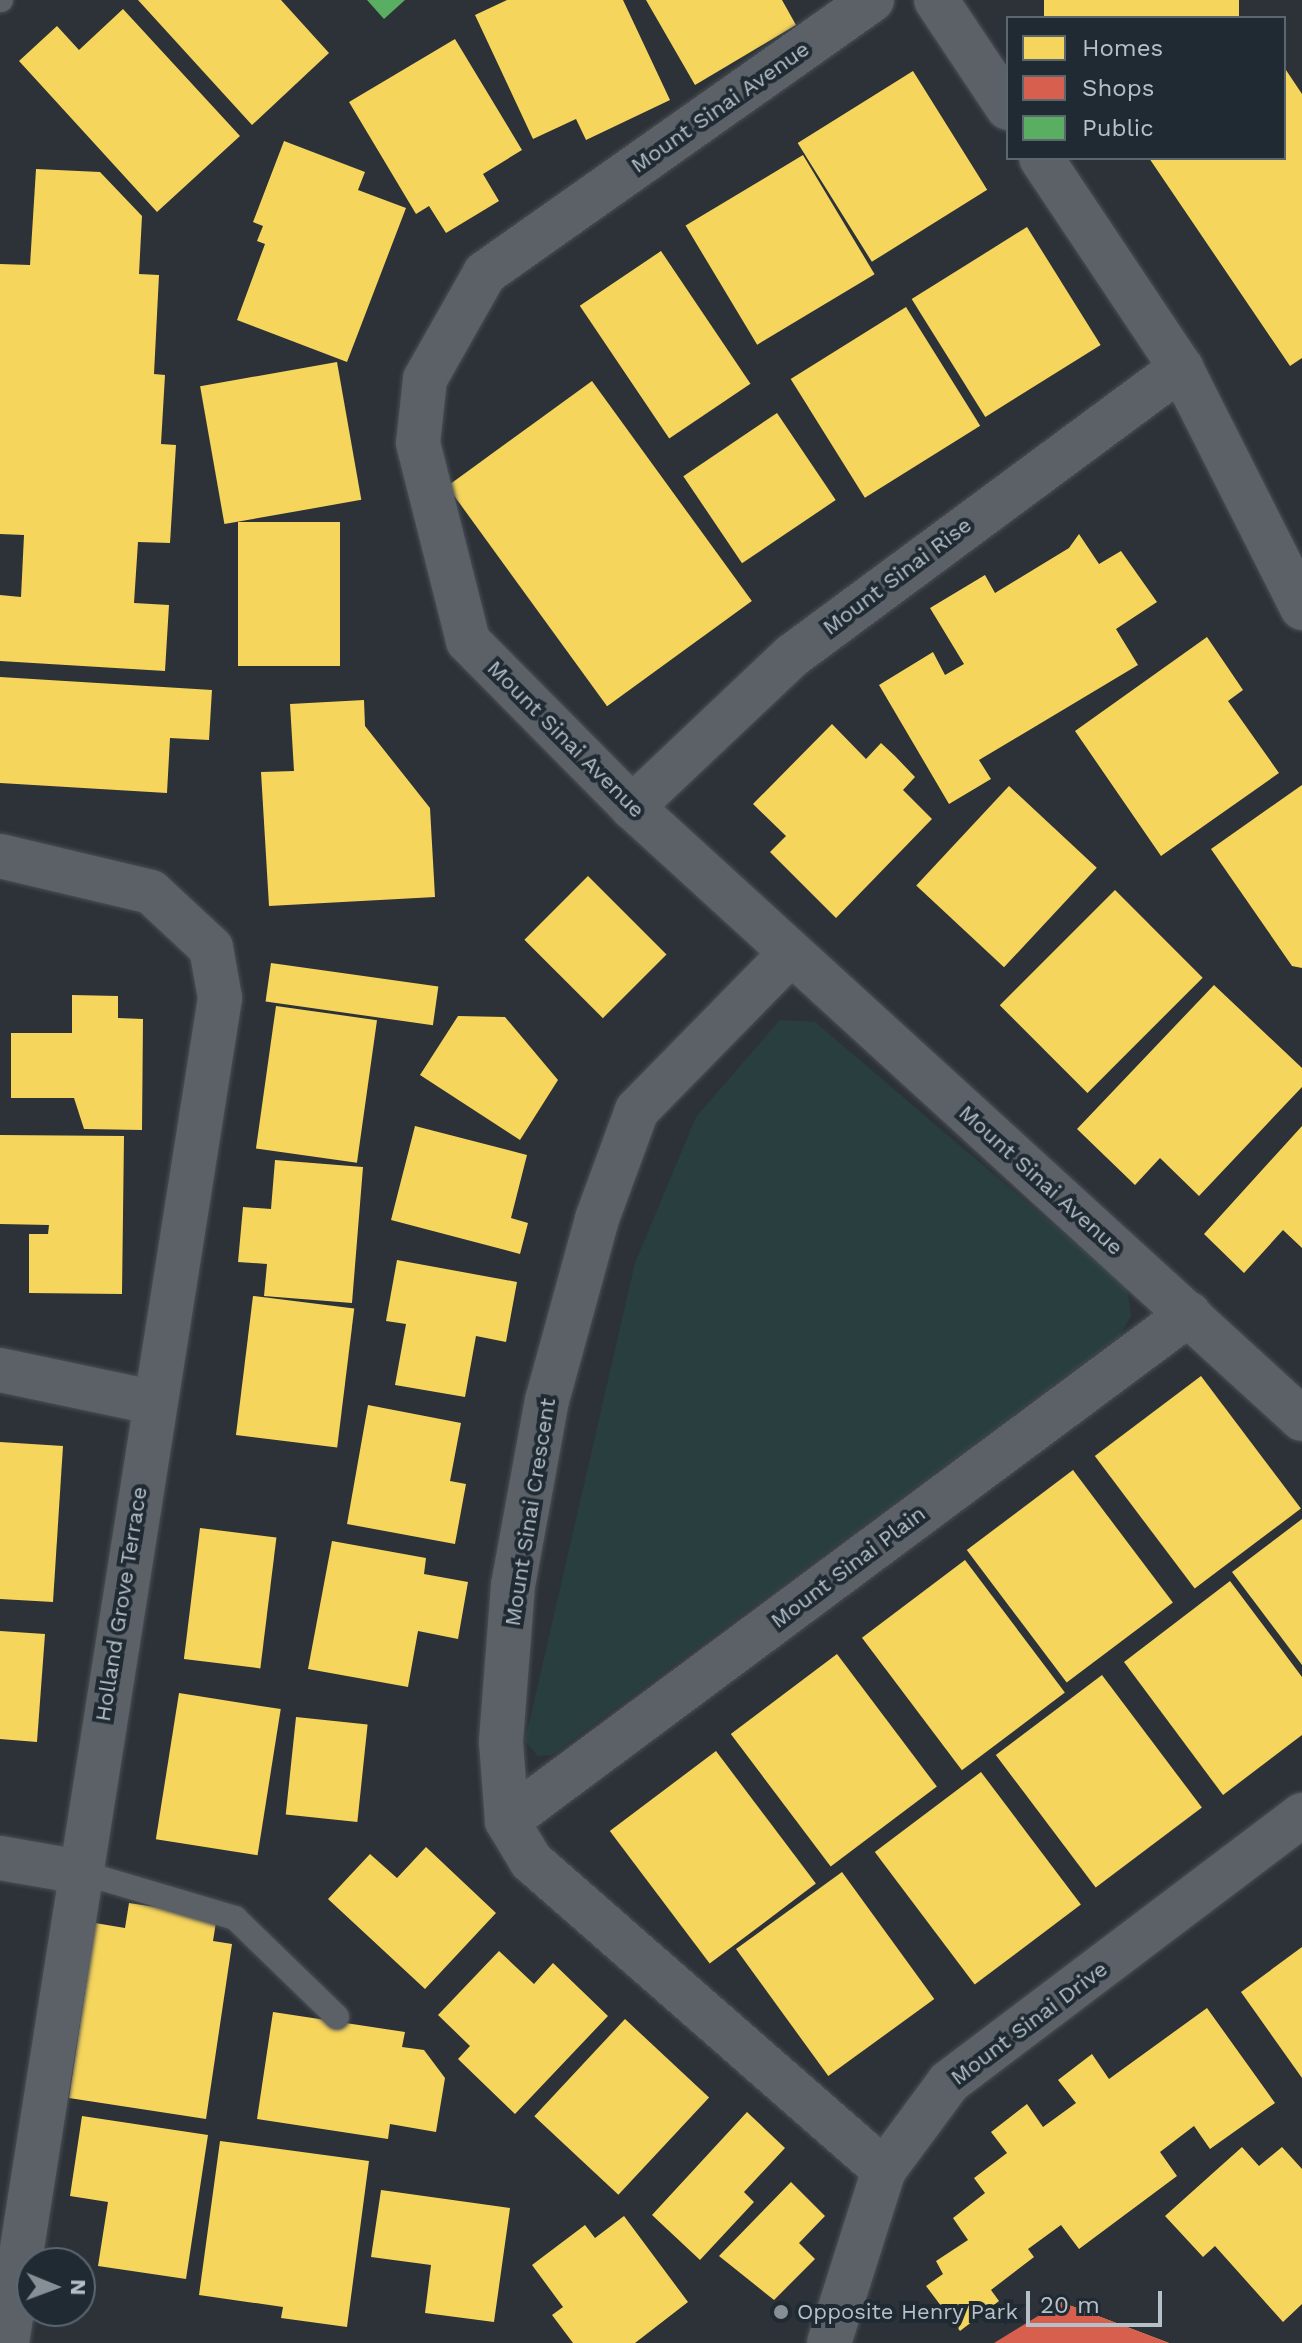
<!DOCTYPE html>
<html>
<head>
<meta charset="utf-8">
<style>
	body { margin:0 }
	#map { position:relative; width:1302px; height:2343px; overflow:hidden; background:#2c3238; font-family:"Work Sans",sans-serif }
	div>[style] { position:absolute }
	.green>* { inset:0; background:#293f3f }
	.homes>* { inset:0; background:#f6d55c; transform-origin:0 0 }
	.shops>* { inset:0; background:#d6604d }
	.public>* { inset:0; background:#5aae61 }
	.roads { filter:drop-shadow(0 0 2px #4a4e53) drop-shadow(0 0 2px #4a4e53) }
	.service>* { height:24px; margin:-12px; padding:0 12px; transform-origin:12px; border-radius:12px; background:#5b6167 }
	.minor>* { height:44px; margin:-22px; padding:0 22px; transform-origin:22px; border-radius:22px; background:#5b6167 }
	.dots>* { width:22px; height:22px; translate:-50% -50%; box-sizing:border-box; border:4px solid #1f2a33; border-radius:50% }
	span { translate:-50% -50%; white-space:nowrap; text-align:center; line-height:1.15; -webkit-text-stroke:8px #1f2a33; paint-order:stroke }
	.street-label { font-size:22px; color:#b6c0c9 }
	.poi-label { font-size:22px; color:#b6c0c9 }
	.left { translate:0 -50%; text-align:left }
	.legend { position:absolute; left:1006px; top:16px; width:280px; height:144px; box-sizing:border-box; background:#1f2a33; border:2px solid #5b666f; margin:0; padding:10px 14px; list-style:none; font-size:24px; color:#b6c0c9 }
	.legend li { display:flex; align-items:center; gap:16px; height:40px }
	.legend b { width:40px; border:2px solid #5b666f }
	.north { position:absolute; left:16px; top:2247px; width:80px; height:80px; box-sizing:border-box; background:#1f2a33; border:2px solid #5b666f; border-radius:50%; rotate:91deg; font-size:22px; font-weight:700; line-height:32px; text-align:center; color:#b6c0c9 }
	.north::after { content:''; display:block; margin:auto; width:28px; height:36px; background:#868e96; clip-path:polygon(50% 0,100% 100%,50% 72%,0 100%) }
	.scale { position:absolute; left:1026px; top:2291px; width:136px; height:36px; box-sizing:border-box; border:4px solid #b6c0c9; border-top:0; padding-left:10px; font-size:24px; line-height:28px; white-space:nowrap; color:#b6c0c9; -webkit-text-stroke:6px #1f2a33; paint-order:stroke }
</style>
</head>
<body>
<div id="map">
	<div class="green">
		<div style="clip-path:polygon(780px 1020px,815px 1022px,1127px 1288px,1131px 1316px,1120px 1336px,552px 1755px,538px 1756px,525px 1741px,635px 1263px,696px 1117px)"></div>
	</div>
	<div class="homes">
		<div style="clip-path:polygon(138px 0,281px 0,329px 53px,252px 125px)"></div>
		<div style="clip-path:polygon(507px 0,623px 0,670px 100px,586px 140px,576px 119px,533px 139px,475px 15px)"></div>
		<div style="clip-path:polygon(646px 0,782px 0,796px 25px,695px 85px)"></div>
		<div style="left:1044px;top:0;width:195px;height:22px"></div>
		<div style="clip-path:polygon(123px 9px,240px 136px,157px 212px,19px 61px,57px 26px,79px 50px)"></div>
		<div style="clip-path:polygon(455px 39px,522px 150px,483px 174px,499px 201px,446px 233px,429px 206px,416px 214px,349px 102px)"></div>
		<div style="clip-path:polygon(1284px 67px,1302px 94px,1302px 358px,1290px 366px,1149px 158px,1284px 158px)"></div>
		<div style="left:913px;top:71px;width:140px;height:136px;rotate:58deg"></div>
		<div style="clip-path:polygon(284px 141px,365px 172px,358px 190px,406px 208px,347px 362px,237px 320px,265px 244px,257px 241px,263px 226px,253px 222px)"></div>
		<div style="left:803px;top:155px;width:139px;height:137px;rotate:59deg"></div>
		<div style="clip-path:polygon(36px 169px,100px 172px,142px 216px,139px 274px,159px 275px,154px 374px,165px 375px,161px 444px,176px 445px,170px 543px,138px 542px,134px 603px,169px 605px,165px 671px,0 661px,0 595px,21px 597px,24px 535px,0 534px,0 264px,30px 265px)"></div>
		<div style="left:1027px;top:227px;width:139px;height:136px;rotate:58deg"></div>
		<div style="left:661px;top:251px;width:160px;height:98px;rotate:56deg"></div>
		<div style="left:906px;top:307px;width:140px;height:136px;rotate:58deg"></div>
		<div style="left:337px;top:362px;width:140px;height:139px;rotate:80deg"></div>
		<div style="left:592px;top:381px;width:272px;height:179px;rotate:54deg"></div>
		<div style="left:777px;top:413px;width:105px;height:113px;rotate:56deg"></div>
		<div style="left:238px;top:522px;width:102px;height:144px"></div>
		<div style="clip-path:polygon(1079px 534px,1099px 564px,1121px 551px,1157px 602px,1116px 629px,1138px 665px,979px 760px,991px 779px,949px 804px,879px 685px,933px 652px,945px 675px,964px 664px,930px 608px,985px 575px,995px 593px,1069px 548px)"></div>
		<div style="clip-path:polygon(1207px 637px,1243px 690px,1228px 701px,1279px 773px,1161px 856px,1075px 731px)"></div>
		<div style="clip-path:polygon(0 677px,212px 690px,209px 740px,170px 738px,167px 793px,0 783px)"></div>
		<div style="clip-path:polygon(364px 700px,365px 726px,430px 808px,435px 897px,269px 906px,261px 772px,294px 771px,290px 704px)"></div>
		<div style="clip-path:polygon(832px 724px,866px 759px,881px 743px,895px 756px,915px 777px,903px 790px,932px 819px,836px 918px,770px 852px,786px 836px,753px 804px)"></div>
		<div style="clip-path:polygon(1302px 785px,1302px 968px,1292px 966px,1211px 849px)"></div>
		<div style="left:1009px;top:786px;width:120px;height:136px;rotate:43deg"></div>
		<div style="left:588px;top:876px;width:111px;height:90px;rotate:45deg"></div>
		<div style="left:1115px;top:890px;width:124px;height:163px;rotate:45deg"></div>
		<div style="left:271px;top:963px;width:169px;height:39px;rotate:8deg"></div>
		<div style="clip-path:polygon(1214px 985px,1302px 1068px,1302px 1087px,1199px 1196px,1160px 1158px,1135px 1185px,1077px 1129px)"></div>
		<div style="clip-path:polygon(72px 995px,118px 996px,118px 1018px,143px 1019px,142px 1130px,84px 1129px,74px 1098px,11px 1098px,11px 1033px,72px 1033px)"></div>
		<div style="left:276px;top:1006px;width:102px;height:144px;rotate:8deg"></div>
		<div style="clip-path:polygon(458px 1016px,505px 1017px,558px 1080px,520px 1140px,420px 1075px)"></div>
		<div style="clip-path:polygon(415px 1126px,527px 1155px,511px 1218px,528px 1223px,520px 1254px,391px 1220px)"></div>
		<div style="clip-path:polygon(1302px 1126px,1302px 1248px,1283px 1230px,1244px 1273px,1204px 1234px)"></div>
		<div style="clip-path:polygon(0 1135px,124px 1136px,122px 1294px,29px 1293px,29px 1234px,48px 1234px,49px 1225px,0 1224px)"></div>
		<div style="clip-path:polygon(275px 1160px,363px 1167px,352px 1303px,264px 1296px,267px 1264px,238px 1262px,243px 1207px,271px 1209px)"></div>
		<div style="clip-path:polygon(397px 1260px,517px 1282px,506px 1342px,476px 1336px,465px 1397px,395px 1385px,406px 1324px,386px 1321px)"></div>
		<div style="left:253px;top:1296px;width:102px;height:140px;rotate:7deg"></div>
		<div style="left:1201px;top:1376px;width:166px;height:133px;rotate:53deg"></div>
		<div style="clip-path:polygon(368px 1405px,461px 1423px,450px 1481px,466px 1484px,455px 1544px,347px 1524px)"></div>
		<div style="clip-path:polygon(0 1442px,63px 1446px,53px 1602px,0 1599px)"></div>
		<div style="left:1073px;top:1470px;width:166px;height:133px;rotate:53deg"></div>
		<div style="clip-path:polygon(1302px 1519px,1302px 1665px,1232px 1572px)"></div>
		<div style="left:200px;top:1528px;width:77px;height:132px;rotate:7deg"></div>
		<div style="clip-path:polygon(332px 1541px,426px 1558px,424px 1574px,468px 1582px,458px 1639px,418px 1631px,408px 1687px,308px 1669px)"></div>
		<div style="left:965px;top:1560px;width:166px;height:129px;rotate:53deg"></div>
		<div style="clip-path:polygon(1230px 1581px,1302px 1677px,1302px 1735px,1223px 1795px,1124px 1662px)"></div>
		<div style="clip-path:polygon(0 1631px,45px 1634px,37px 1742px,0 1739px)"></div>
		<div style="left:837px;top:1654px;width:166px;height:133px;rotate:53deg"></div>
		<div style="left:1102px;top:1675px;width:166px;height:133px;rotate:53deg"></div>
		<div style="left:179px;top:1693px;width:103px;height:148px;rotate:9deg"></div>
		<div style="left:296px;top:1717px;width:72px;height:98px;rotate:6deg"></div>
		<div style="left:716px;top:1751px;width:166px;height:133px;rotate:53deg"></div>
		<div style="left:981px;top:1772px;width:166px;height:133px;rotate:53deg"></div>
		<div style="clip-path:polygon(426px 1847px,496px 1913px,425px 1989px,328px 1899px,370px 1854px,397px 1878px)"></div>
		<div style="left:842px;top:1872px;width:157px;height:131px;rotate:54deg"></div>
		<div style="clip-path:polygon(129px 1903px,217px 1916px,213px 1941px,232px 1944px,206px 2119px,69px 2098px,95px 1923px,125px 1928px)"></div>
		<div style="clip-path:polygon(1302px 1947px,1302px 2078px,1241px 1992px)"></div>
		<div style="clip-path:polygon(499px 1951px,534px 1984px,553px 1963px,608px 2016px,515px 2114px,458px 2059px,470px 2046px,438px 2015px)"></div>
		<div style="clip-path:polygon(1207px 2008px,1275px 2103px,1210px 2149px,1194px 2126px,1160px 2152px,1177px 2176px,1079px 2249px,1061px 2225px,1028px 2249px,1034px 2257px,991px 2290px,999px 2301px,960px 2331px,926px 2286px,943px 2274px,936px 2261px,968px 2240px,953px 2218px,985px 2193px,974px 2178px,1007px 2153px,991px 2132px,1027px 2104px,1043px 2127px,1076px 2103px,1058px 2080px,1092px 2054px,1109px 2079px)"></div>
		<div style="clip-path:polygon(273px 2012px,405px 2032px,402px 2047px,424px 2050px,445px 2078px,436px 2132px,390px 2124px,388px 2139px,257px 2119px)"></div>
		<div style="left:625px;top:2019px;width:115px;height:133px;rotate:43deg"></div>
		<div style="clip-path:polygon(747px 2112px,785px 2148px,744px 2192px,754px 2202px,700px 2260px,652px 2215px)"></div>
		<div style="clip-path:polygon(82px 2116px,208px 2135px,186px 2279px,98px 2266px,108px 2202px,70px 2196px)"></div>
		<div style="clip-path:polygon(220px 2141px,369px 2161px,347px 2327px,281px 2318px,283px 2307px,199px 2295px)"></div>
		<div style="clip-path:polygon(1242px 2147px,1259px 2166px,1282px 2147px,1302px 2169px,1302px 2304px,1283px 2322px,1215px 2246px,1203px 2257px,1165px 2216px)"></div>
		<div style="clip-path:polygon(791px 2182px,825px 2216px,799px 2243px,815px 2259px,774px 2300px,719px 2256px)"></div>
		<div style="clip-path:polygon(381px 2190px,510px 2208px,494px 2322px,425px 2313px,431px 2265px,371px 2257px)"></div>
		<div style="clip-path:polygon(624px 2216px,688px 2302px,635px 2343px,573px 2343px,552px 2315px,563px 2307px,532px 2265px,585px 2225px,595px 2238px)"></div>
		<div style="clip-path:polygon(1061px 2302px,1169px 2343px,1046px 2343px)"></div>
	</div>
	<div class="shops">
		<div style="clip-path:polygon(1061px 2302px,1169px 2343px,994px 2343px)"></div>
	</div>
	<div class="public">
		<div style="clip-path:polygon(367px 0,405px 0,384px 19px)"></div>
	</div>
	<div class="roads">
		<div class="service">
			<div style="left:0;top:0;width:1px"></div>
			<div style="left:80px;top:1872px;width:162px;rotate:16.5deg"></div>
			<div style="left:235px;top:1918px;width:142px;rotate:44.1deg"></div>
		</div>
		<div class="minor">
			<div style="left:872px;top:0;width:474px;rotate:144.8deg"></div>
			<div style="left:485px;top:273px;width:122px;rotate:119.5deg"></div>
			<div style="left:425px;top:379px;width:64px;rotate:96.2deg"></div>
			<div style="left:418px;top:443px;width:204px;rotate:75.8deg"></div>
			<div style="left:468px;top:641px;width:233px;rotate:45.3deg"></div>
			<div style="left:632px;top:807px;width:907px;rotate:42.41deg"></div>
			<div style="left:936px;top:0;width:130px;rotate:56.3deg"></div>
			<div style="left:1041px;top:158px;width:252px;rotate:56.3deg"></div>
			<div style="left:1181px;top:368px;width:269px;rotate:63.2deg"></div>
			<div style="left:632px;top:807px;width:221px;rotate:-43.4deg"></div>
			<div style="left:793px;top:655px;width:483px;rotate:-36.5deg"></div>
			<div style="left:0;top:856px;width:155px;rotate:13.4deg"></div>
			<div style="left:151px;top:892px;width:82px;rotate:43deg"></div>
			<div style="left:211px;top:948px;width:51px;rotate:79.8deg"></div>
			<div style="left:220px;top:998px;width:1362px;rotate:99deg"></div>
			<div style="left:790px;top:954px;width:219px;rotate:134.4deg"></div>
			<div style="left:637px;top:1110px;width:116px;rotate:110.2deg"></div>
			<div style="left:597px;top:1219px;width:188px;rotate:105.4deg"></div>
			<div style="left:547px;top:1400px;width:188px;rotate:100.4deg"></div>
			<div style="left:513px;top:1585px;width:157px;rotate:94.4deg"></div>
			<div style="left:501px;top:1742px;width:79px;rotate:85.7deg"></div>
			<div style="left:507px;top:1821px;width:47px;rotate:59deg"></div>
			<div style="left:531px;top:1861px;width:469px;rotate:41.2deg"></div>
			<div style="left:0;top:1370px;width:155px;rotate:11.9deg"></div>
			<div style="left:507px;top:1821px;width:850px;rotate:-36.63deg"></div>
			<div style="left:0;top:1858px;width:81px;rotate:9.9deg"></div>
			<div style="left:829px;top:2343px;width:182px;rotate:-72.4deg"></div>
			<div style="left:884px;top:2170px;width:109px;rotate:-53.5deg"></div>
			<div style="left:949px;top:2082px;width:443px;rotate:-37.1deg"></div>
		</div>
	</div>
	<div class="dots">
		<div style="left:781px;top:2312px;background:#868e96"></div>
	</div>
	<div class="street-label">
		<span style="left:720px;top:107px;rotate:-35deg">Mount Sinai Avenue</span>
		<span style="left:897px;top:576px;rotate:-37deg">Mount Sinai Rise</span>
		<span style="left:566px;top:739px;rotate:45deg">Mount Sinai Avenue</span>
		<span style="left:1041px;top:1180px;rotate:42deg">Mount Sinai Avenue</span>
		<span style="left:530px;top:1512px;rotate:-81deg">Mount Sinai Crescent</span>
		<span style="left:848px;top:1567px;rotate:-37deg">Mount Sinai Plain</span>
		<span style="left:121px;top:1604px;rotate:-81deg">Holland Grove Terrace</span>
		<span style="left:1029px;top:2023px;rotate:-37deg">Mount Sinai Drive</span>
	</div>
	<div class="poi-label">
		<span class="left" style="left:797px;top:2312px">Opposite Henry Park</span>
	</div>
	<ul class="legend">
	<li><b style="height:22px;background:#f6d55c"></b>Homes</li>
	<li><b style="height:22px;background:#d6604d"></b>Shops</li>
	<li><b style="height:22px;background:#5aae61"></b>Public</li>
	</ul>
	<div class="north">N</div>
	<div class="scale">20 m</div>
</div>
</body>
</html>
